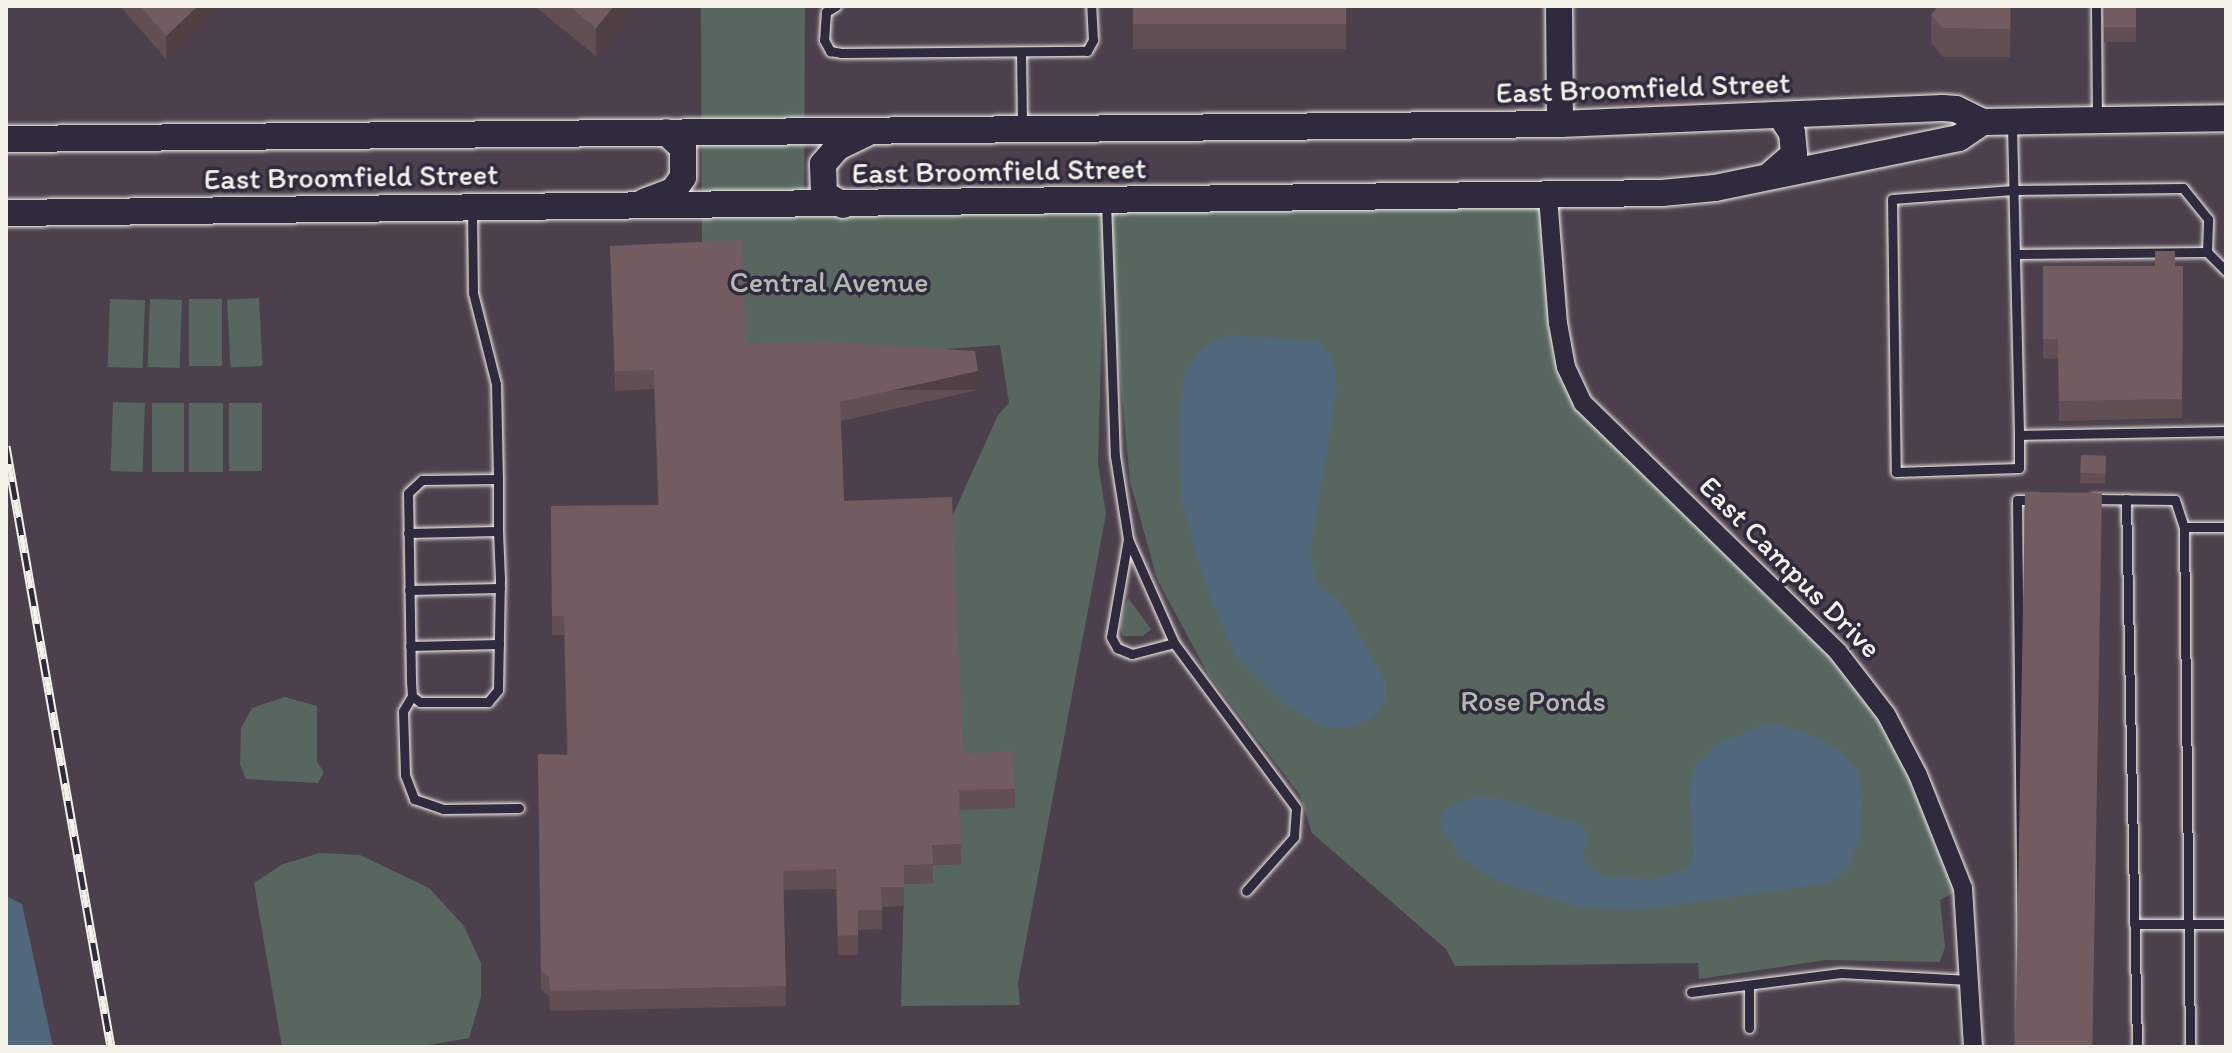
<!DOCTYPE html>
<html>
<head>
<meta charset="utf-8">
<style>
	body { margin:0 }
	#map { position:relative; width:2232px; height:1053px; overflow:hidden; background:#3c3444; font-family:Itim,sans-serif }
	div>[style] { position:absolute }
	.built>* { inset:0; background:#4c404c; transform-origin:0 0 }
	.green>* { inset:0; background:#57675f; transform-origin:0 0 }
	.water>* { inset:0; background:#51687c }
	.roads { filter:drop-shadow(0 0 2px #f4f1e8) drop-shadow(0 0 2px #f4f1e8) }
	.lane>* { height:9px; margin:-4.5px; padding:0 4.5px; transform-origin:4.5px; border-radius:4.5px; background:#2f2a3d }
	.street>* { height:18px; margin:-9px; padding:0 9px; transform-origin:9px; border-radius:9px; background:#2f2a3d }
	.secondary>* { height:26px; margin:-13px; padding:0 13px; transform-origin:13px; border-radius:13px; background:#2f2a3d }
	.rail>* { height:9px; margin-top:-4.5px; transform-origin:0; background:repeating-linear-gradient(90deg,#2f2a3d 0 18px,#f4f1e8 0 36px); box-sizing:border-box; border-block:2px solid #f4f1e8 }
	.wall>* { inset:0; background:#624f53; transform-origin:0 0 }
	.shaded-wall>* { inset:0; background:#504043; transform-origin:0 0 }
	.building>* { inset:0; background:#725c60; transform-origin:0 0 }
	span { translate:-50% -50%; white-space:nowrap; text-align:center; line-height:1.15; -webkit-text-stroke:7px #2f2a3d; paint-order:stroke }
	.street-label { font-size:30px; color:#f4f1e8 }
	.park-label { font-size:30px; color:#b5bab1 }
	.frame { position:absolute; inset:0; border:8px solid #f4f1e8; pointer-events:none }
</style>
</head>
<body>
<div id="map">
	<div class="built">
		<div style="left:6px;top:6px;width:2220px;height:1041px"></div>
	</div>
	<div class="green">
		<div style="clip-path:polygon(701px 6px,805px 6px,804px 204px,1548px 197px,1571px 382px,1808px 624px,1886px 714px,1963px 888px,1940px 900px,1945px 947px,1940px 962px,1826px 960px,1699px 979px,1698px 963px,1455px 966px,1446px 949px,1312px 833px,1300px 795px,1208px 674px,1157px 579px,1130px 481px,1105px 214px,1098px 463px,1106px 514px,1018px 983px,1020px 1005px,901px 1006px,904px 884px,932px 883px,932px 865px,960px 864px,952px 517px,998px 415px,1009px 403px,1000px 345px,746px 364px,702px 262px)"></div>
		<div style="left:259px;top:298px;width:68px;height:32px;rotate:87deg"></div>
		<div style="left:110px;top:299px;width:35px;height:68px;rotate:2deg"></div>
		<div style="left:150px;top:299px;width:32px;height:68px;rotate:2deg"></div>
		<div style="left:189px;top:299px;width:33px;height:67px"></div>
		<div style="left:113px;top:402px;width:32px;height:69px;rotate:2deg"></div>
		<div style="left:152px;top:403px;width:32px;height:69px"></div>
		<div style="left:189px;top:403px;width:34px;height:69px"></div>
		<div style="left:229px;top:403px;width:33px;height:68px"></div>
		<div style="clip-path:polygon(1128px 598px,1151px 629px,1143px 636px,1123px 636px,1120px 625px)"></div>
		<div style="clip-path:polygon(285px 697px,317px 706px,317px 762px,324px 772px,318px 783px,246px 779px,240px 764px,241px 728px,252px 708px)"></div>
		<div style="clip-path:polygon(320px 853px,360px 855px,429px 888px,464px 926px,481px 963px,481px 997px,469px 1038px,417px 1047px,282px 1047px,254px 883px,283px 864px)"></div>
	</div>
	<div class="water">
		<div style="clip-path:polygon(1229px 335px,1320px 342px,1333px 359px,1337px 389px,1310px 554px,1318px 586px,1340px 601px,1386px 682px,1386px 702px,1372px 718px,1351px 728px,1324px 728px,1285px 704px,1236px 656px,1206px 587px,1181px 498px,1179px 418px,1184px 374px,1204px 346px)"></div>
		<div style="clip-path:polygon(1769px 723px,1806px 732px,1840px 750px,1858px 771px,1863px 796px,1860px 833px,1851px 864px,1830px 883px,1646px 909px,1582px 908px,1495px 880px,1459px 856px,1440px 825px,1444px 810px,1469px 798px,1498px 798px,1584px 826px,1589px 838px,1582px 853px,1589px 867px,1608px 877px,1652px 879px,1684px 870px,1694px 857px,1689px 792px,1696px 764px,1717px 744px)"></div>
		<div style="clip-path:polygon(6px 896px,22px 904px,53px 1047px,6px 1047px)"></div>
	</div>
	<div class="roads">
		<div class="lane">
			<div style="left:836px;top:6px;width:12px;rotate:149deg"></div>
			<div style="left:826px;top:12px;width:28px;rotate:94deg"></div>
			<div style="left:824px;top:40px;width:13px;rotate:61deg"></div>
			<div style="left:830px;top:51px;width:11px;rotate:10deg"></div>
			<div style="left:841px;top:53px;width:246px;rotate:-0.5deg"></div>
			<div style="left:1087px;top:51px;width:13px;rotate:-61deg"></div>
			<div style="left:1093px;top:40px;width:34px;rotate:-93deg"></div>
			<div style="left:2096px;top:6px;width:113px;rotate:89.5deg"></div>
			<div style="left:1021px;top:52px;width:76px;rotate:89.2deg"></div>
			<div style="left:2012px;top:125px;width:310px;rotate:88.7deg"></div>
			<div style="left:2019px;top:435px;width:207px;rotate:-1.1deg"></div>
			<div style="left:1106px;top:202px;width:254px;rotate:88deg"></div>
			<div style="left:1115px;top:456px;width:84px;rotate:81.1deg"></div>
			<div style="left:1128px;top:539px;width:114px;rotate:66.1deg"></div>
			<div style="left:1174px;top:643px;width:205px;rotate:53.5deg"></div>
			<div style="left:1296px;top:808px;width:29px;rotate:94deg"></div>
			<div style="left:1294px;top:837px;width:72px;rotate:131.6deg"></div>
			<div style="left:472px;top:211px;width:82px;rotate:89.3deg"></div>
			<div style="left:473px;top:293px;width:94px;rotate:75.8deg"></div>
			<div style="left:496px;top:384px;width:95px;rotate:88.8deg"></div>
			<div style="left:498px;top:479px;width:52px;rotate:90deg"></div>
			<div style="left:498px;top:531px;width:47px;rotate:87.6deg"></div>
			<div style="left:500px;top:578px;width:112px;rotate:91deg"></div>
			<div style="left:498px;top:690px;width:16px;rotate:130deg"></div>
			<div style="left:488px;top:702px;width:68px;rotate:180deg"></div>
			<div style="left:420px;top:702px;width:10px;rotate:-143deg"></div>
			<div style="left:412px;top:696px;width:15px;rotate:-94deg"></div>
			<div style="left:411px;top:681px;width:188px;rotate:-90.9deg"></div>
			<div style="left:408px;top:493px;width:19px;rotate:-43deg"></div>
			<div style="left:422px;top:480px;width:76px;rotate:-0.8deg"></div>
			<div style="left:2207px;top:252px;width:27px;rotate:45deg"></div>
			<div style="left:2015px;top:254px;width:192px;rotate:-0.6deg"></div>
			<div style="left:2207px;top:252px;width:33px;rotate:-88deg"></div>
			<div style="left:2208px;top:219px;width:40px;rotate:-129deg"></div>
			<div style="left:2183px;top:188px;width:170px;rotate:179.3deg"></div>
			<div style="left:2013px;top:190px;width:121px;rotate:175.7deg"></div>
			<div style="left:1892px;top:199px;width:273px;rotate:89.2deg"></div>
			<div style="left:1896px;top:472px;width:123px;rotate:-1.9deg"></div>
			<div style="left:2019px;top:468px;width:33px;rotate:-90deg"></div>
			<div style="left:2093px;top:499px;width:82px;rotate:0.7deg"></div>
			<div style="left:2175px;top:500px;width:28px;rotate:72deg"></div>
			<div style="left:2184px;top:527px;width:520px;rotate:89.34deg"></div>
			<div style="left:2126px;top:499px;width:548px;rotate:88.85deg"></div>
			<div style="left:2184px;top:527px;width:42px"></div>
			<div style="left:408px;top:533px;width:90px;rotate:-1.3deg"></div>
			<div style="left:1128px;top:539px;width:99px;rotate:99.8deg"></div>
			<div style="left:1111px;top:637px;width:13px;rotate:61deg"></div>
			<div style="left:1117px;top:648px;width:16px;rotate:22deg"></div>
			<div style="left:1132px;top:654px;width:43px;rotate:-14.7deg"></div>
			<div style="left:409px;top:590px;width:91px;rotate:-1.3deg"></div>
			<div style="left:410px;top:646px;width:89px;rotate:-1.3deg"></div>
			<div style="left:412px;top:696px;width:17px;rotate:121deg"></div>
			<div style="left:403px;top:711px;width:64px;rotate:88.2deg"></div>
			<div style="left:405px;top:775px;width:26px;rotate:69deg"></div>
			<div style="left:414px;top:799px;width:31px;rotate:19deg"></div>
			<div style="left:443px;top:809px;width:76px;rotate:-0.8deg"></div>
			<div style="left:2134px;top:924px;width:92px"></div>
			<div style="left:1749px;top:988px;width:40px;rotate:90deg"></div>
			<div style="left:1691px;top:992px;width:151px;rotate:-7.2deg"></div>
			<div style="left:1841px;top:973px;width:128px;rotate:3.1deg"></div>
			<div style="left:2023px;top:1047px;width:547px;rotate:-90.63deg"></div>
			<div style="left:2017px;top:500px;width:17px"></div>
		</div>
		<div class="street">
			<div style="left:1548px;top:197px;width:126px;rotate:85.5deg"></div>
			<div style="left:1558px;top:323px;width:45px;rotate:79.7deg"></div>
			<div style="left:1566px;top:367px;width:40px;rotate:65deg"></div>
			<div style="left:1583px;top:403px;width:356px;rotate:44.3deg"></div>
			<div style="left:1838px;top:652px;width:78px;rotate:52.3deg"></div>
			<div style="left:1886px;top:714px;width:69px;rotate:62.3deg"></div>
			<div style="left:1918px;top:775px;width:122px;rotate:68.3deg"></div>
			<div style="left:1963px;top:888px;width:159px;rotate:86.4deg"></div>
		</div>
		<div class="secondary">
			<div style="left:1559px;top:6px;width:118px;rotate:89.5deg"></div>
			<div style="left:6px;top:139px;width:1554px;rotate:-0.55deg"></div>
			<div style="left:1560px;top:124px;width:383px;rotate:-2.4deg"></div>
			<div style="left:1943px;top:108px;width:13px;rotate:4deg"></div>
			<div style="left:1956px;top:109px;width:30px;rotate:26deg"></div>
			<div style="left:1983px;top:122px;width:243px;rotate:-0.9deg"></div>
			<div style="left:1769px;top:176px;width:33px;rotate:-41deg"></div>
			<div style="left:1794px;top:154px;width:21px;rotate:-95deg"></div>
			<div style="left:1792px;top:133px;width:20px;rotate:-123deg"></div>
			<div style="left:644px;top:202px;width:31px;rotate:-21deg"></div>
			<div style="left:673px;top:191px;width:17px;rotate:-54deg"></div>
			<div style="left:683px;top:177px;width:29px;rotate:-90deg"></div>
			<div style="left:683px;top:148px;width:23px;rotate:-137deg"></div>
			<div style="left:843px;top:205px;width:22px;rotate:-150deg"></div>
			<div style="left:824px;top:194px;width:30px;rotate:-92deg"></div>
			<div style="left:823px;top:164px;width:23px;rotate:-49deg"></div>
			<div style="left:838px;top:147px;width:32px;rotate:-26deg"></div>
			<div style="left:6px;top:213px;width:1656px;rotate:-0.69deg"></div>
			<div style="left:1662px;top:193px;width:53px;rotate:-5.4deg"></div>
			<div style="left:1715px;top:188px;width:249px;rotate:-11.6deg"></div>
			<div style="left:1959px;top:138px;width:29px;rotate:-34deg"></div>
		</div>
	</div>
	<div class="rail">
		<div style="left:6px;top:446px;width:610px;rotate:80.09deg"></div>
	</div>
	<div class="wall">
		<div style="clip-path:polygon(120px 6px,222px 6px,166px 59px)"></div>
		<div style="clip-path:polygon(534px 6px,637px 6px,596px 56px)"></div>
		<div style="left:1133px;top:6px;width:213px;height:43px"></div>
		<div style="clip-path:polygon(2011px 6px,2010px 57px,1943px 57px,1931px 43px,1931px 15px)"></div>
		<div style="left:2104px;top:6px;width:32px;height:36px"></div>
		<div style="clip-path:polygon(610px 246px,746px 344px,978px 390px,841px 421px,844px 501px,963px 754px,1015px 789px,1015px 808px,960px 810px,961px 864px,933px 865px,933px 883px,904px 884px,904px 906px,882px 907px,882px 929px,858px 930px,858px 955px,838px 955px,836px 889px,783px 890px,786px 1006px,550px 1011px,549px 996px,541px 990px,538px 754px,567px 755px,564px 635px,552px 635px,551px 506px,658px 505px,654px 389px,615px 391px)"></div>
		<div style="clip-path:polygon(2043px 266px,2183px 266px,2182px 418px,2059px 421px,2058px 359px,2043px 358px)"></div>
		<div style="left:2081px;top:455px;width:25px;height:28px;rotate:2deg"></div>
	</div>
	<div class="shaded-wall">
		<div style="clip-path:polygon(198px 6px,222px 6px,166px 59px,166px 36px)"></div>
		<div style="clip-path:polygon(614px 6px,637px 6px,596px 56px,596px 28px)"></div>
		<div style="left:978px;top:371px;width:19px;height:141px;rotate:90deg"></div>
	</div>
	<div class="building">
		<div style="clip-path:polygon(140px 6px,198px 6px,166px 36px)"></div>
		<div style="clip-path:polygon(569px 6px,614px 6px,596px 28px)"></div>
		<div style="left:1133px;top:6px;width:213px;height:18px"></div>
		<div style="clip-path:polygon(1938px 6px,2010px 6px,2010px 29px,1943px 28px,1931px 15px)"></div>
		<div style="left:2104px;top:6px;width:32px;height:21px"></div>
		<div style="clip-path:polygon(742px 240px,746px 344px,826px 342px,975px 351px,978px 371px,840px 402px,844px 501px,952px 497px,963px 754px,1013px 751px,1015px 789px,959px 790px,961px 844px,932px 845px,933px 864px,904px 865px,904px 887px,881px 887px,882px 910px,858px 910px,858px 935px,838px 936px,836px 869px,783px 871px,786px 986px,550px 991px,549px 977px,541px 971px,538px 754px,568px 755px,564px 616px,552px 616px,551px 506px,659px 505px,654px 370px,615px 371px,610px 246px)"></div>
		<div style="clip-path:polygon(2155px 251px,2175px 251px,2175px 266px,2183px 266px,2182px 399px,2059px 401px,2058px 339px,2043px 339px,2043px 266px,2155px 266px)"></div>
		<div style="left:2081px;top:455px;width:25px;height:18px;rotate:2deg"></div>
		<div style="left:2025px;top:492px;width:77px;height:555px;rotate:1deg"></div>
	</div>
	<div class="street-label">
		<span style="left:1643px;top:88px;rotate:-2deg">East Broomfield Street</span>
		<span style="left:999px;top:171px;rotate:-1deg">East Broomfield Street</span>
		<span style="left:351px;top:177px;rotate:-1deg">East Broomfield Street</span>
		<span style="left:1790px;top:567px;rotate:45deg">East Campus Drive</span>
	</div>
	<div class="park-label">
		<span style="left:829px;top:282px">Central Avenue</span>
		<span style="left:1533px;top:701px">Rose Ponds</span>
	</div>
	<div class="frame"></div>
</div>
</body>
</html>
